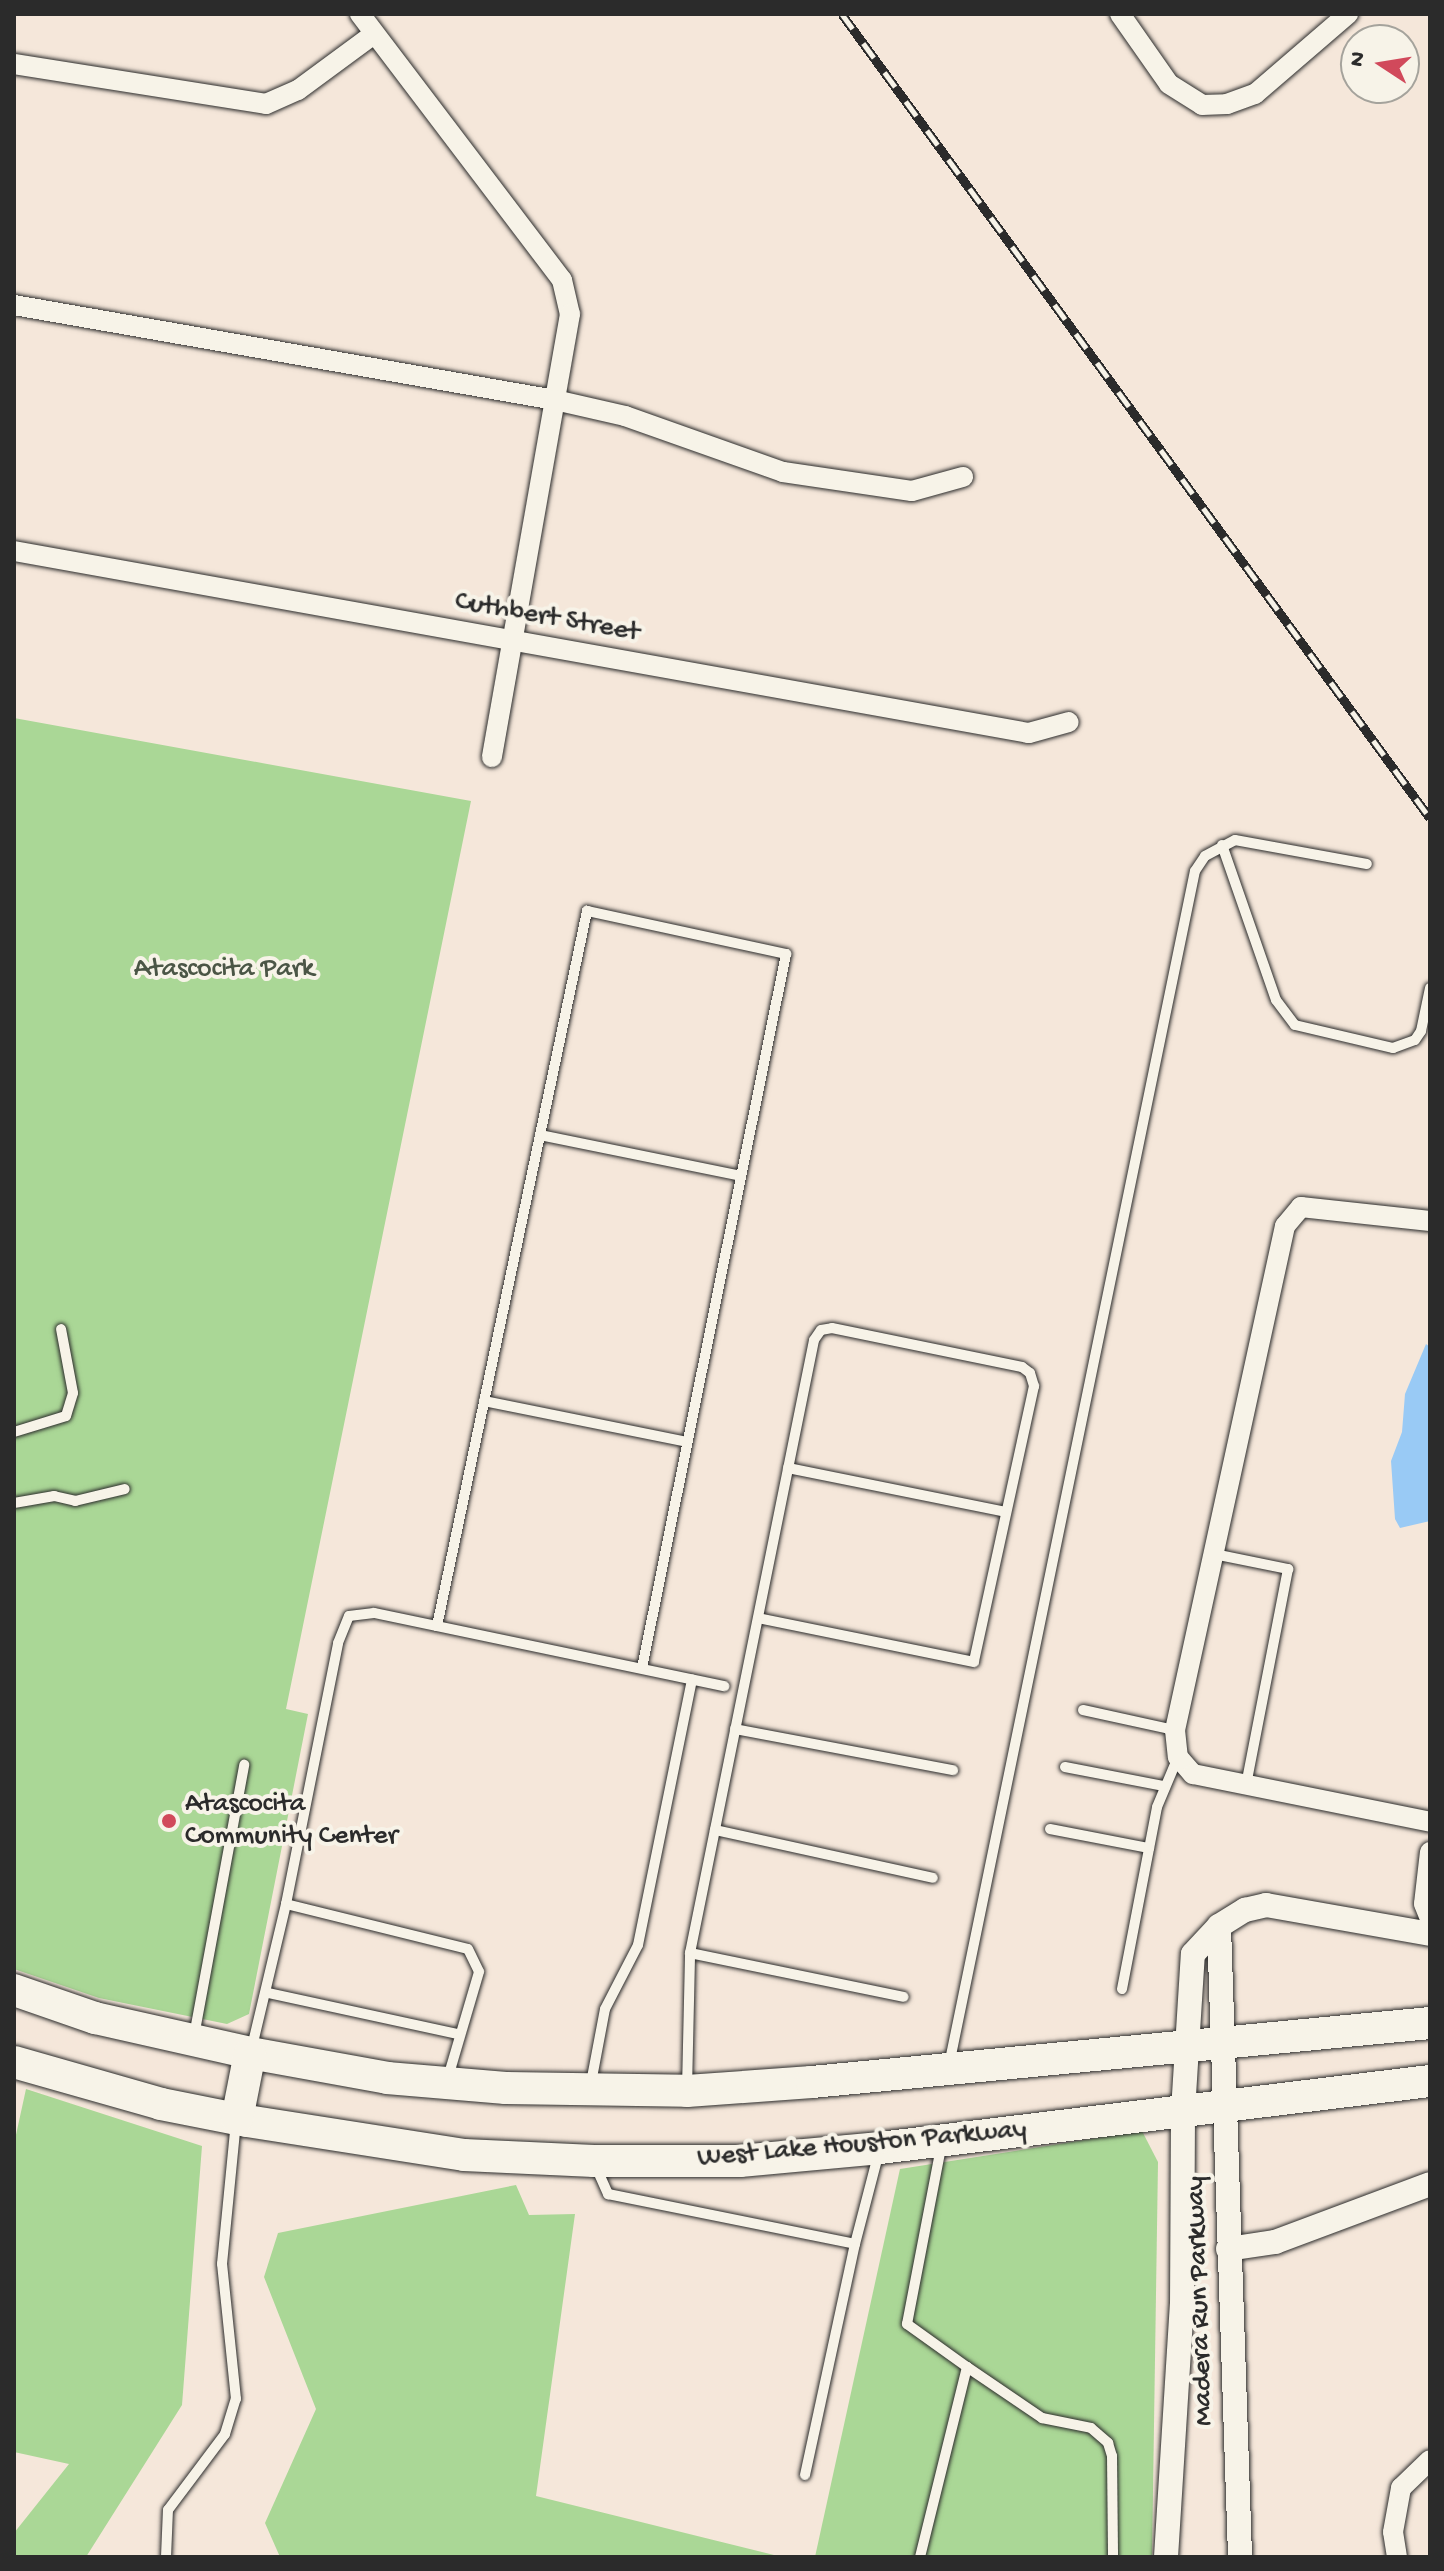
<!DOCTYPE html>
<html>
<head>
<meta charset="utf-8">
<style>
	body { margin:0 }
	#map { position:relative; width:1444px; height:2571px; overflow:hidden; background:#f5e7da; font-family:"Gochi Hand",sans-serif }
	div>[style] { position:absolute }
	.green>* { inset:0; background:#aad796 }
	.water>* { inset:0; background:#99caf5 }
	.roads { filter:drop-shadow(0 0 2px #2b2b2b) drop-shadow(0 0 2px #2b2b2b) }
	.service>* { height:10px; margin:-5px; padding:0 5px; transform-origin:5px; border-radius:5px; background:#f7f3e8 }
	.minor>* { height:20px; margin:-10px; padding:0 10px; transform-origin:10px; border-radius:10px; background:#f7f3e8 }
	.tertiary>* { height:24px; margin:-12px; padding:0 12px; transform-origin:12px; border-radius:12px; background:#f7f3e8 }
	.primary>* { height:32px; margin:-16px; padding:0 16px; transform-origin:16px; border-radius:16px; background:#f7f3e8 }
	.rail>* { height:9px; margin-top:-4.5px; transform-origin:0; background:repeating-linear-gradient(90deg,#f7f3e8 0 18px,#2b2b2b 0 36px); box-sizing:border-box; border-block:2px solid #2b2b2b }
	.dots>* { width:22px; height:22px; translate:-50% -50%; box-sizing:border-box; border:4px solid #f7f3e8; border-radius:50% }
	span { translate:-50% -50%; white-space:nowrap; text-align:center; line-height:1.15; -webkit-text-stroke:8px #f7f3e8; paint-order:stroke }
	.street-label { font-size:28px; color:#2b2b2b }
	.park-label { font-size:28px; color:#4b5646 }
	.poi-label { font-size:28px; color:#2b2b2b }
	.left { translate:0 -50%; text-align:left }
	.frame { position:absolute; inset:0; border:16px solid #2b2b2b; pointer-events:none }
	.north { position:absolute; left:1340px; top:24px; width:80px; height:80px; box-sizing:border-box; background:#f7f3e8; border:2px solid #a5a39c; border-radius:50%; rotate:282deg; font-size:22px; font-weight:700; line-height:32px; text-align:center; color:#2b2b2b }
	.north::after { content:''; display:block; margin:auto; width:28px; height:36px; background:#d1495b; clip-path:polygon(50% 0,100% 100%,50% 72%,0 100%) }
</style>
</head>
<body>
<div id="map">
	<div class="green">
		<div style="clip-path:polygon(14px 718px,471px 801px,286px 1709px,308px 1714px,249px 2014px,227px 2024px,99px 1998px,14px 1969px)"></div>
		<div style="clip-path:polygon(26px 2089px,202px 2146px,182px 2405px,86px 2557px,14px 2557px,14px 2533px,69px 2464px,14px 2452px,14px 2144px)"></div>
		<div style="clip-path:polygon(1142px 2131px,1158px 2162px,1152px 2557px,815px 2557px,900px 2169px)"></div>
		<div style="clip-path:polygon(516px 2185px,529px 2215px,575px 2214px,536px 2496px,782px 2557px,280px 2557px,265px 2523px,316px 2409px,264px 2277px,278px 2233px)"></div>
	</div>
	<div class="water">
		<div style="clip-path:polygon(1426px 1344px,1430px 1347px,1430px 1521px,1400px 1528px,1395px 1519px,1391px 1461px,1402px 1432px,1405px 1394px)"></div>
	</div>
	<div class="roads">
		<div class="service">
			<div style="left:1222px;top:845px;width:164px;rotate:70.8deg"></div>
			<div style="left:1276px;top:1000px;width:31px;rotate:53deg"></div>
			<div style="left:1295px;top:1025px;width:101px;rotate:13.2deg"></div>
			<div style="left:1393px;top:1048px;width:23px;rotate:-20deg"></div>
			<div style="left:1415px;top:1040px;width:11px;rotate:-56deg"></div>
			<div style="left:1421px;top:1031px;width:44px;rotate:-78.2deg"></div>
			<div style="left:540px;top:1135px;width:205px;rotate:11.5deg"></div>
			<div style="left:484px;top:1401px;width:207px;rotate:11.4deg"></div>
			<div style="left:14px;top:1432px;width:54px;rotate:-17.1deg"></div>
			<div style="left:66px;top:1416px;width:24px;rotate:-73deg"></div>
			<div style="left:73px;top:1393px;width:65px;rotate:-100.6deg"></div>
			<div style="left:788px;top:1468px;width:222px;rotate:11.4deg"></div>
			<div style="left:14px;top:1503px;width:41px;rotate:-9.9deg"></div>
			<div style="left:54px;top:1496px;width:22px;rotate:13deg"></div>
			<div style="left:75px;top:1501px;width:51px;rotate:-13.5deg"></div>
			<div style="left:1214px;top:1554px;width:76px;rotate:11.5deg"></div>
			<div style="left:1288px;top:1569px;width:220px;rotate:101deg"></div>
			<div style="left:437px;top:1626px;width:731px;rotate:-78.15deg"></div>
			<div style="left:587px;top:911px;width:204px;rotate:12.2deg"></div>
			<div style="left:786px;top:954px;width:728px;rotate:101.4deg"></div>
			<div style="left:1083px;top:1710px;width:94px;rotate:12.3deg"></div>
			<div style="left:735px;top:1729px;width:222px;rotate:10.7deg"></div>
			<div style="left:1065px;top:1767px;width:101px;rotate:10.9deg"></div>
			<div style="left:1050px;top:1829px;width:101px;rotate:10.9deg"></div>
			<div style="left:715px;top:1830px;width:223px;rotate:12.4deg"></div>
			<div style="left:286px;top:1904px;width:266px;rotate:-78.7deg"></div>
			<div style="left:338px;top:1643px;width:29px;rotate:-68deg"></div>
			<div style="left:349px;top:1616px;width:25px;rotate:-7deg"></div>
			<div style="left:374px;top:1613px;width:358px;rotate:11.8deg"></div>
			<div style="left:690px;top:1953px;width:218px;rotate:11.6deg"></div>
			<div style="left:1122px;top:1989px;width:185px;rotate:-79.1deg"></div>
			<div style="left:1157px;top:1807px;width:54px;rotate:-67.2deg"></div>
			<div style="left:268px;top:1993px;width:193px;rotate:12.2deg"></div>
			<div style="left:194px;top:2036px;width:276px;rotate:-79.5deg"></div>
			<div style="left:251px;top:2051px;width:151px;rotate:-76.6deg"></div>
			<div style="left:286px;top:1904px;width:187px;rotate:13.9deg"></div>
			<div style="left:468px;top:1949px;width:25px;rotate:64deg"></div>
			<div style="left:479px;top:1972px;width:109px;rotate:106.4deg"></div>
			<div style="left:949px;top:2065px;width:1219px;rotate:-78.36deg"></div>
			<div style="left:1195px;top:871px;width:18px;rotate:-56deg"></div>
			<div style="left:1205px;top:856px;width:34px;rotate:-28deg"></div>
			<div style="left:1235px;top:840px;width:134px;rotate:10.3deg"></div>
			<div style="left:591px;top:2083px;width:75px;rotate:-79.3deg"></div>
			<div style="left:605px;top:2009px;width:72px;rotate:-62.7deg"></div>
			<div style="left:638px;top:1945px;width:271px;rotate:-78.5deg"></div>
			<div style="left:687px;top:2089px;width:136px;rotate:-88.7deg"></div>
			<div style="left:690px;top:1953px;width:625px;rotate:-78.56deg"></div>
			<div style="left:814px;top:1340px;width:12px;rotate:-55deg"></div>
			<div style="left:821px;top:1330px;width:11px;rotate:-10deg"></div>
			<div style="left:832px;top:1328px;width:194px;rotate:11.6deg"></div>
			<div style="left:1022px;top:1367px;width:10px;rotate:37deg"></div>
			<div style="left:1030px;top:1373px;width:14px;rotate:73deg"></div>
			<div style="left:1034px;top:1386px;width:282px;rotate:102.3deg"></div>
			<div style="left:974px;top:1662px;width:220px;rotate:-168.5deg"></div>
			<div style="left:596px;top:2167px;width:30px;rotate:66deg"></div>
			<div style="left:608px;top:2194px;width:252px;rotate:11.4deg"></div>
			<div style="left:855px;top:2244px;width:95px;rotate:-75.4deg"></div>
			<div style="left:967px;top:2367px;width:91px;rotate:34.2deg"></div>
			<div style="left:1042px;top:2418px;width:50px;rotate:11.5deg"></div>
			<div style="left:1091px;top:2428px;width:23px;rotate:41deg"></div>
			<div style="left:1108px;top:2443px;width:14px;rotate:73deg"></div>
			<div style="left:1112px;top:2456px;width:101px;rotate:89.4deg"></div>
			<div style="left:805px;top:2475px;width:236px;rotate:-77.8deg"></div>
			<div style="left:166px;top:2557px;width:47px;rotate:-87.6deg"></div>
			<div style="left:168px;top:2510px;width:95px;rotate:-53.1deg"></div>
			<div style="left:225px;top:2434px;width:37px;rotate:-73deg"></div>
			<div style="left:236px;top:2399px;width:136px;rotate:-95.9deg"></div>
			<div style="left:222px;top:2264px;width:144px;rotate:-84.4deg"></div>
			<div style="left:920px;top:2557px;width:196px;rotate:-76.1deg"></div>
			<div style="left:967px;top:2367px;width:74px;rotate:-144.4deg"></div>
			<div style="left:907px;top:2324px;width:180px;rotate:-79.1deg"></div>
		</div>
		<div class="minor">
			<div style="left:360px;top:14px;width:334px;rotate:52.8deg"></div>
			<div style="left:562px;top:280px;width:35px;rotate:77deg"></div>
			<div style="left:570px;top:314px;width:450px;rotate:100deg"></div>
			<div style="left:1120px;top:14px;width:85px;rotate:55deg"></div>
			<div style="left:1169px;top:84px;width:39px;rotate:32deg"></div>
			<div style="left:1202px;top:105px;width:25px;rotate:-2deg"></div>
			<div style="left:1227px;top:104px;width:30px;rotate:-20deg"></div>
			<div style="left:1255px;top:94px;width:123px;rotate:-40.7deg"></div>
			<div style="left:14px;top:64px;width:255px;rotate:9deg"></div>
			<div style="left:266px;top:104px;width:35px;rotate:-24deg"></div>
			<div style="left:298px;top:90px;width:94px;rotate:-36.4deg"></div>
			<div style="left:14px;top:305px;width:549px;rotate:9.96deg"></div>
			<div style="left:555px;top:400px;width:72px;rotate:12.9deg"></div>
			<div style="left:625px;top:416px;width:168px;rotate:19.5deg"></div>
			<div style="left:783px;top:472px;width:130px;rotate:8.4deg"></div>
			<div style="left:912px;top:491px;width:53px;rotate:-15.4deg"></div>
			<div style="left:14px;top:551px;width:1031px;rotate:10.17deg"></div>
			<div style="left:1029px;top:733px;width:41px;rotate:-15.4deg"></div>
			<div style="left:1430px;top:1221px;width:130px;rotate:-173.8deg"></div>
			<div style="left:1301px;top:1207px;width:25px;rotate:130deg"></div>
			<div style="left:1285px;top:1226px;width:516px;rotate:102.31deg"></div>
			<div style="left:1175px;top:1730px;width:27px;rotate:84deg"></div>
			<div style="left:1178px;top:1757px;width:23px;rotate:49deg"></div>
			<div style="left:1193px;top:1774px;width:242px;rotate:11.4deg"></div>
			<div style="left:1430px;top:1852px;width:52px;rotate:96.6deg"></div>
			<div style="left:1424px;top:1904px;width:16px;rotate:68deg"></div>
			<div style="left:1397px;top:2557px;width:25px;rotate:-99deg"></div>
			<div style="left:1393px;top:2532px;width:45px;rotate:-79.7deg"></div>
			<div style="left:1401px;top:2488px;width:40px;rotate:-44deg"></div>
		</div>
		<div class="tertiary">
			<div style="left:1219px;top:1926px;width:631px;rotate:88.09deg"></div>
			<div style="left:1228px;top:2249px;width:48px;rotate:-8.5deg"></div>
			<div style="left:1275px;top:2242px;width:165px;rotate:-20.5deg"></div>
			<div style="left:1166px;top:2557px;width:253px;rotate:-86.4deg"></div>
			<div style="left:1182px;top:2305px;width:194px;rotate:-89.7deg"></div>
			<div style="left:1183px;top:2111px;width:157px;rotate:-86.4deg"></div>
			<div style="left:1193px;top:1954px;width:38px;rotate:-47deg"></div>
			<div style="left:1219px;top:1926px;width:31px;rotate:-32deg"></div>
			<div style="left:1245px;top:1910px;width:22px;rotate:-13deg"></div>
			<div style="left:1266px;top:1905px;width:167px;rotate:10deg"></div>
		</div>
		<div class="primary">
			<div style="left:14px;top:1990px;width:86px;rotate:19.1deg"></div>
			<div style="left:95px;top:2018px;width:159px;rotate:12.7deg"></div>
			<div style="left:250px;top:2053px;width:139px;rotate:10.3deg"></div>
			<div style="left:387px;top:2078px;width:119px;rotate:4.8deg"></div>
			<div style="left:506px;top:2088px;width:181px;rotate:0.9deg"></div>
			<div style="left:687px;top:2091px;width:125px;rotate:-4.1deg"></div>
			<div style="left:812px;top:2082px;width:621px;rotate:-5.45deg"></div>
			<div style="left:14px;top:2062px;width:153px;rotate:15.9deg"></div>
			<div style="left:161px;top:2104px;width:88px;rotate:11.2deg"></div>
			<div style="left:247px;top:2121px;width:220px;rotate:8.9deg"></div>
			<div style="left:464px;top:2155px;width:130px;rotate:2.6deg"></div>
			<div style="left:594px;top:2161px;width:146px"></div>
			<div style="left:740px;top:2161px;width:141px;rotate:-5.3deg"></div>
			<div style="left:880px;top:2148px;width:554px;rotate:-6.95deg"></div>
			<div style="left:237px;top:2119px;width:67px;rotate:-78.9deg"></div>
		</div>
	</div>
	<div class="rail">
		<div style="left:842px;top:14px;width:996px;rotate:53.82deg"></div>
	</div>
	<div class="dots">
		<div style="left:169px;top:1821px;background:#d1495b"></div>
	</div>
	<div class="street-label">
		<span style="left:547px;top:618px;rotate:10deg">Cuthbert Street</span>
		<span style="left:862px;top:2145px;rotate:-5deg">West Lake Houston Parkway</span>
		<span style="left:1201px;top:2301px;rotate:-92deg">Madera Run Parkway</span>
	</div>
	<div class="park-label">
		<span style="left:224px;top:970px">Atascocita Park</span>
	</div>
	<div class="poi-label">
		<span class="left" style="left:185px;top:1821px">Atascocita<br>Community Center</span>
	</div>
	<div class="frame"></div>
	<div class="north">N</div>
</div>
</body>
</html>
